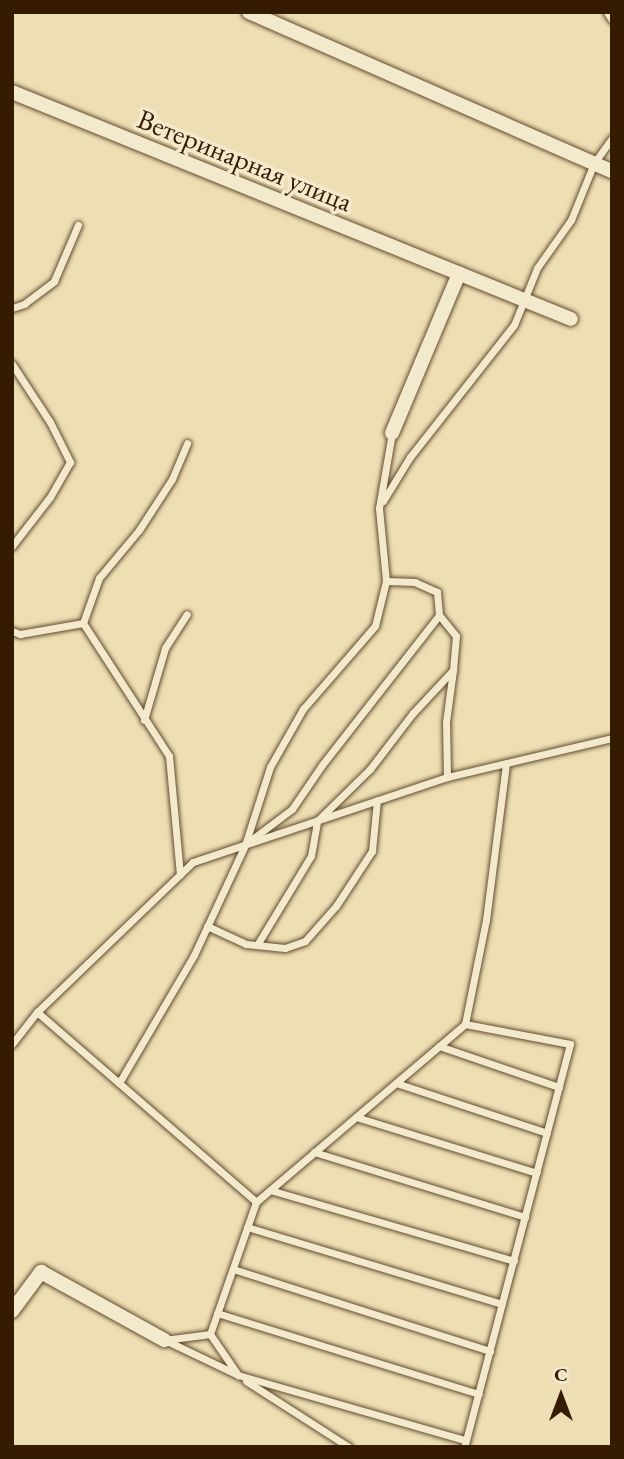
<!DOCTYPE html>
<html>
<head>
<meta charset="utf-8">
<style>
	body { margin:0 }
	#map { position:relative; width:624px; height:1459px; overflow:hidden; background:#eddfb3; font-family:"EB Garamond",serif }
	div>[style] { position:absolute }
	.roads { filter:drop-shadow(0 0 2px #644c2f) drop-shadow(0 0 2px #644c2f) }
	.lane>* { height:7px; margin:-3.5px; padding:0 3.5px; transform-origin:3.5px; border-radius:3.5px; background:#f3eace }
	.street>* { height:14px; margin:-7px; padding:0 7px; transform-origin:7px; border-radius:7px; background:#f3eace }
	span { translate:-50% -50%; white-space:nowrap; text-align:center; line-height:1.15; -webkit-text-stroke:7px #f3eace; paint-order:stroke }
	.street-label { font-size:28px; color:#361b03 }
	.frame { position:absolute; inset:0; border:14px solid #361b03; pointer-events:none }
	.north { position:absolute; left:526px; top:1361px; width:70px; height:70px; -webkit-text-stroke:5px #f3eace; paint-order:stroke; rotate:0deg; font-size:19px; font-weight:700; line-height:28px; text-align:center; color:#361b03 }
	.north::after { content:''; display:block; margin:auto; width:24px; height:32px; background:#361b03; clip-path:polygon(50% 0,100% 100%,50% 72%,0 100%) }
</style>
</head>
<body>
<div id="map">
	<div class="roads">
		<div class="lane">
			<div style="left:607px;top:12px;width:9px;rotate:58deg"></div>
			<div style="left:12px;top:308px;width:13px;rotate:-18deg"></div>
			<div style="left:24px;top:304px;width:38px;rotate:-37deg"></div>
			<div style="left:54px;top:281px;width:61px;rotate:-66.8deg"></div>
			<div style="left:12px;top:364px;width:69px;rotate:56.8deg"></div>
			<div style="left:50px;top:422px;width:45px;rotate:63.4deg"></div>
			<div style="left:70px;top:462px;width:40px;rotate:119.7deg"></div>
			<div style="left:50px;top:497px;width:62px;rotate:127.8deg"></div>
			<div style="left:383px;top:501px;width:52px;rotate:-58.5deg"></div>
			<div style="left:410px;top:457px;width:168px;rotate:-51.8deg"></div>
			<div style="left:514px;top:325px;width:61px;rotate:-68deg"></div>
			<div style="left:537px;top:268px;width:59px;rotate:-54.7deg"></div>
			<div style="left:571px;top:220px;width:61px;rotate:-68deg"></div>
			<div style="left:594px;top:163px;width:31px;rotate:-54deg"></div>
			<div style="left:83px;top:623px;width:48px;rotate:-70.4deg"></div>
			<div style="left:99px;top:578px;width:62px;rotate:-50.2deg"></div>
			<div style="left:139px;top:530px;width:61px;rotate:-57.1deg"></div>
			<div style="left:172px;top:479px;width:39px;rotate:-67deg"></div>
			<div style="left:12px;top:631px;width:9px;rotate:21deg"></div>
			<div style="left:20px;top:634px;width:64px;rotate:-9.9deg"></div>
			<div style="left:83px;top:623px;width:158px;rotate:57.1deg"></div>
			<div style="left:169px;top:756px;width:119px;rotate:84.7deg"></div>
			<div style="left:144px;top:720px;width:75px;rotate:-73.7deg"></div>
			<div style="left:165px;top:648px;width:40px;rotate:-57.1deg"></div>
			<div style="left:447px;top:777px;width:55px;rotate:-91deg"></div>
			<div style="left:446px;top:722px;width:52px;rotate:-82.3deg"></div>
			<div style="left:251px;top:840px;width:51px;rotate:-37.1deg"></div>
			<div style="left:292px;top:809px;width:53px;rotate:-55.7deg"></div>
			<div style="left:322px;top:765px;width:190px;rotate:-52deg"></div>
			<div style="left:439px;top:615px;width:23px;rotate:-95deg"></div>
			<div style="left:437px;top:592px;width:24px;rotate:-156deg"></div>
			<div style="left:415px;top:582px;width:29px;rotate:-178deg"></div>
			<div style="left:207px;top:926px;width:43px;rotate:24.8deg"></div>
			<div style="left:246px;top:944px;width:39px;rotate:6deg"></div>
			<div style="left:285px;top:948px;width:21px;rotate:-19deg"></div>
			<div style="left:305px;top:941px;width:47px;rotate:-48.5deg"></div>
			<div style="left:336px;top:906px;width:66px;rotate:-56.8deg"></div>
			<div style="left:372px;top:851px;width:51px;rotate:-84.4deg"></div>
			<div style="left:257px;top:945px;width:104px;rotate:-58.8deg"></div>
			<div style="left:311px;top:856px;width:36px;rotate:-80deg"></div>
			<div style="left:317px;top:821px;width:74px;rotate:-44.5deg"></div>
			<div style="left:370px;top:769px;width:71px;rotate:-52.5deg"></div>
			<div style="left:413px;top:713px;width:59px;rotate:-47.1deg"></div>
			<div style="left:453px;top:670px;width:34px;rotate:-85deg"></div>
			<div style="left:456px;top:636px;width:27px;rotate:-129deg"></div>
			<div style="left:37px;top:1012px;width:290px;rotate:40.9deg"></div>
			<div style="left:256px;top:1202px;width:140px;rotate:109.2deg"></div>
			<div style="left:210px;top:1334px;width:46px;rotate:172.6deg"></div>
			<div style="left:465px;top:1024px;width:106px;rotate:-78.6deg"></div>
			<div style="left:486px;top:920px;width:158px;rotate:-82.7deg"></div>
			<div style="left:12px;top:1044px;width:41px;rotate:-52deg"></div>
			<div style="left:37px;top:1012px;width:216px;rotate:-43.9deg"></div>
			<div style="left:193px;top:862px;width:268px;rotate:-18.5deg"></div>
			<div style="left:447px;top:777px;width:170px;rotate:-13.3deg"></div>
			<div style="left:439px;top:1046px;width:127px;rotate:18.9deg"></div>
			<div style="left:119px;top:1083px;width:148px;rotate:-59.6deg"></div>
			<div style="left:194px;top:955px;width:121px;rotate:-65.1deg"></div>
			<div style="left:245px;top:845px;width:82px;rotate:-72.2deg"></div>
			<div style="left:270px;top:767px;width:67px;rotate:-60.4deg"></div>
			<div style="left:303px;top:709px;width:110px;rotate:-49.1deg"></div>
			<div style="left:375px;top:626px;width:46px;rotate:-76.3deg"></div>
			<div style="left:386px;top:581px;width:73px;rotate:-95.5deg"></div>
			<div style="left:379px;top:508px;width:76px;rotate:-80.2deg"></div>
			<div style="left:396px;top:1083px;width:159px;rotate:18.3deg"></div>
			<div style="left:356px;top:1117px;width:189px;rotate:17.2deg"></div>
			<div style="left:314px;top:1152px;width:221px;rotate:17.1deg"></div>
			<div style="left:270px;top:1190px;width:254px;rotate:16.2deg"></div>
			<div style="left:256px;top:1202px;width:275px;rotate:-40.4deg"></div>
			<div style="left:465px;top:1024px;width:107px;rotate:10.8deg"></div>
			<div style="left:570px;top:1044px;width:417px;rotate:104.7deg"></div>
			<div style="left:247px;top:1227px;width:266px;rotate:16.8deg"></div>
			<div style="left:233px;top:1269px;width:270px;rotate:17.7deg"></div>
			<div style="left:217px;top:1313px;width:274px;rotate:17.2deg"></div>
			<div style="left:210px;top:1334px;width:50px;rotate:55.7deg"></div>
			<div style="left:238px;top:1375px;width:236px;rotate:16deg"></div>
			<div style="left:165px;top:1340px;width:79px;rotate:25.6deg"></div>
			<div style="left:246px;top:1381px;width:122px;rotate:32.7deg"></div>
		</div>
		<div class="street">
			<div style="left:249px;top:12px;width:396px;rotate:23.7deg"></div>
			<div style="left:12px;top:92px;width:603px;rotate:22.1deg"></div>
			<div style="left:392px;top:433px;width:173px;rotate:-67.2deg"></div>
			<div style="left:12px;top:1311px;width:49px;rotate:-53.4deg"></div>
			<div style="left:41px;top:1272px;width:141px;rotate:28.9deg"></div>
		</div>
	</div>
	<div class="street-label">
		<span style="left:245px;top:160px;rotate:22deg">Ветеринарная улица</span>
	</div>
	<div class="frame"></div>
	<div class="north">С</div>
</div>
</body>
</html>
